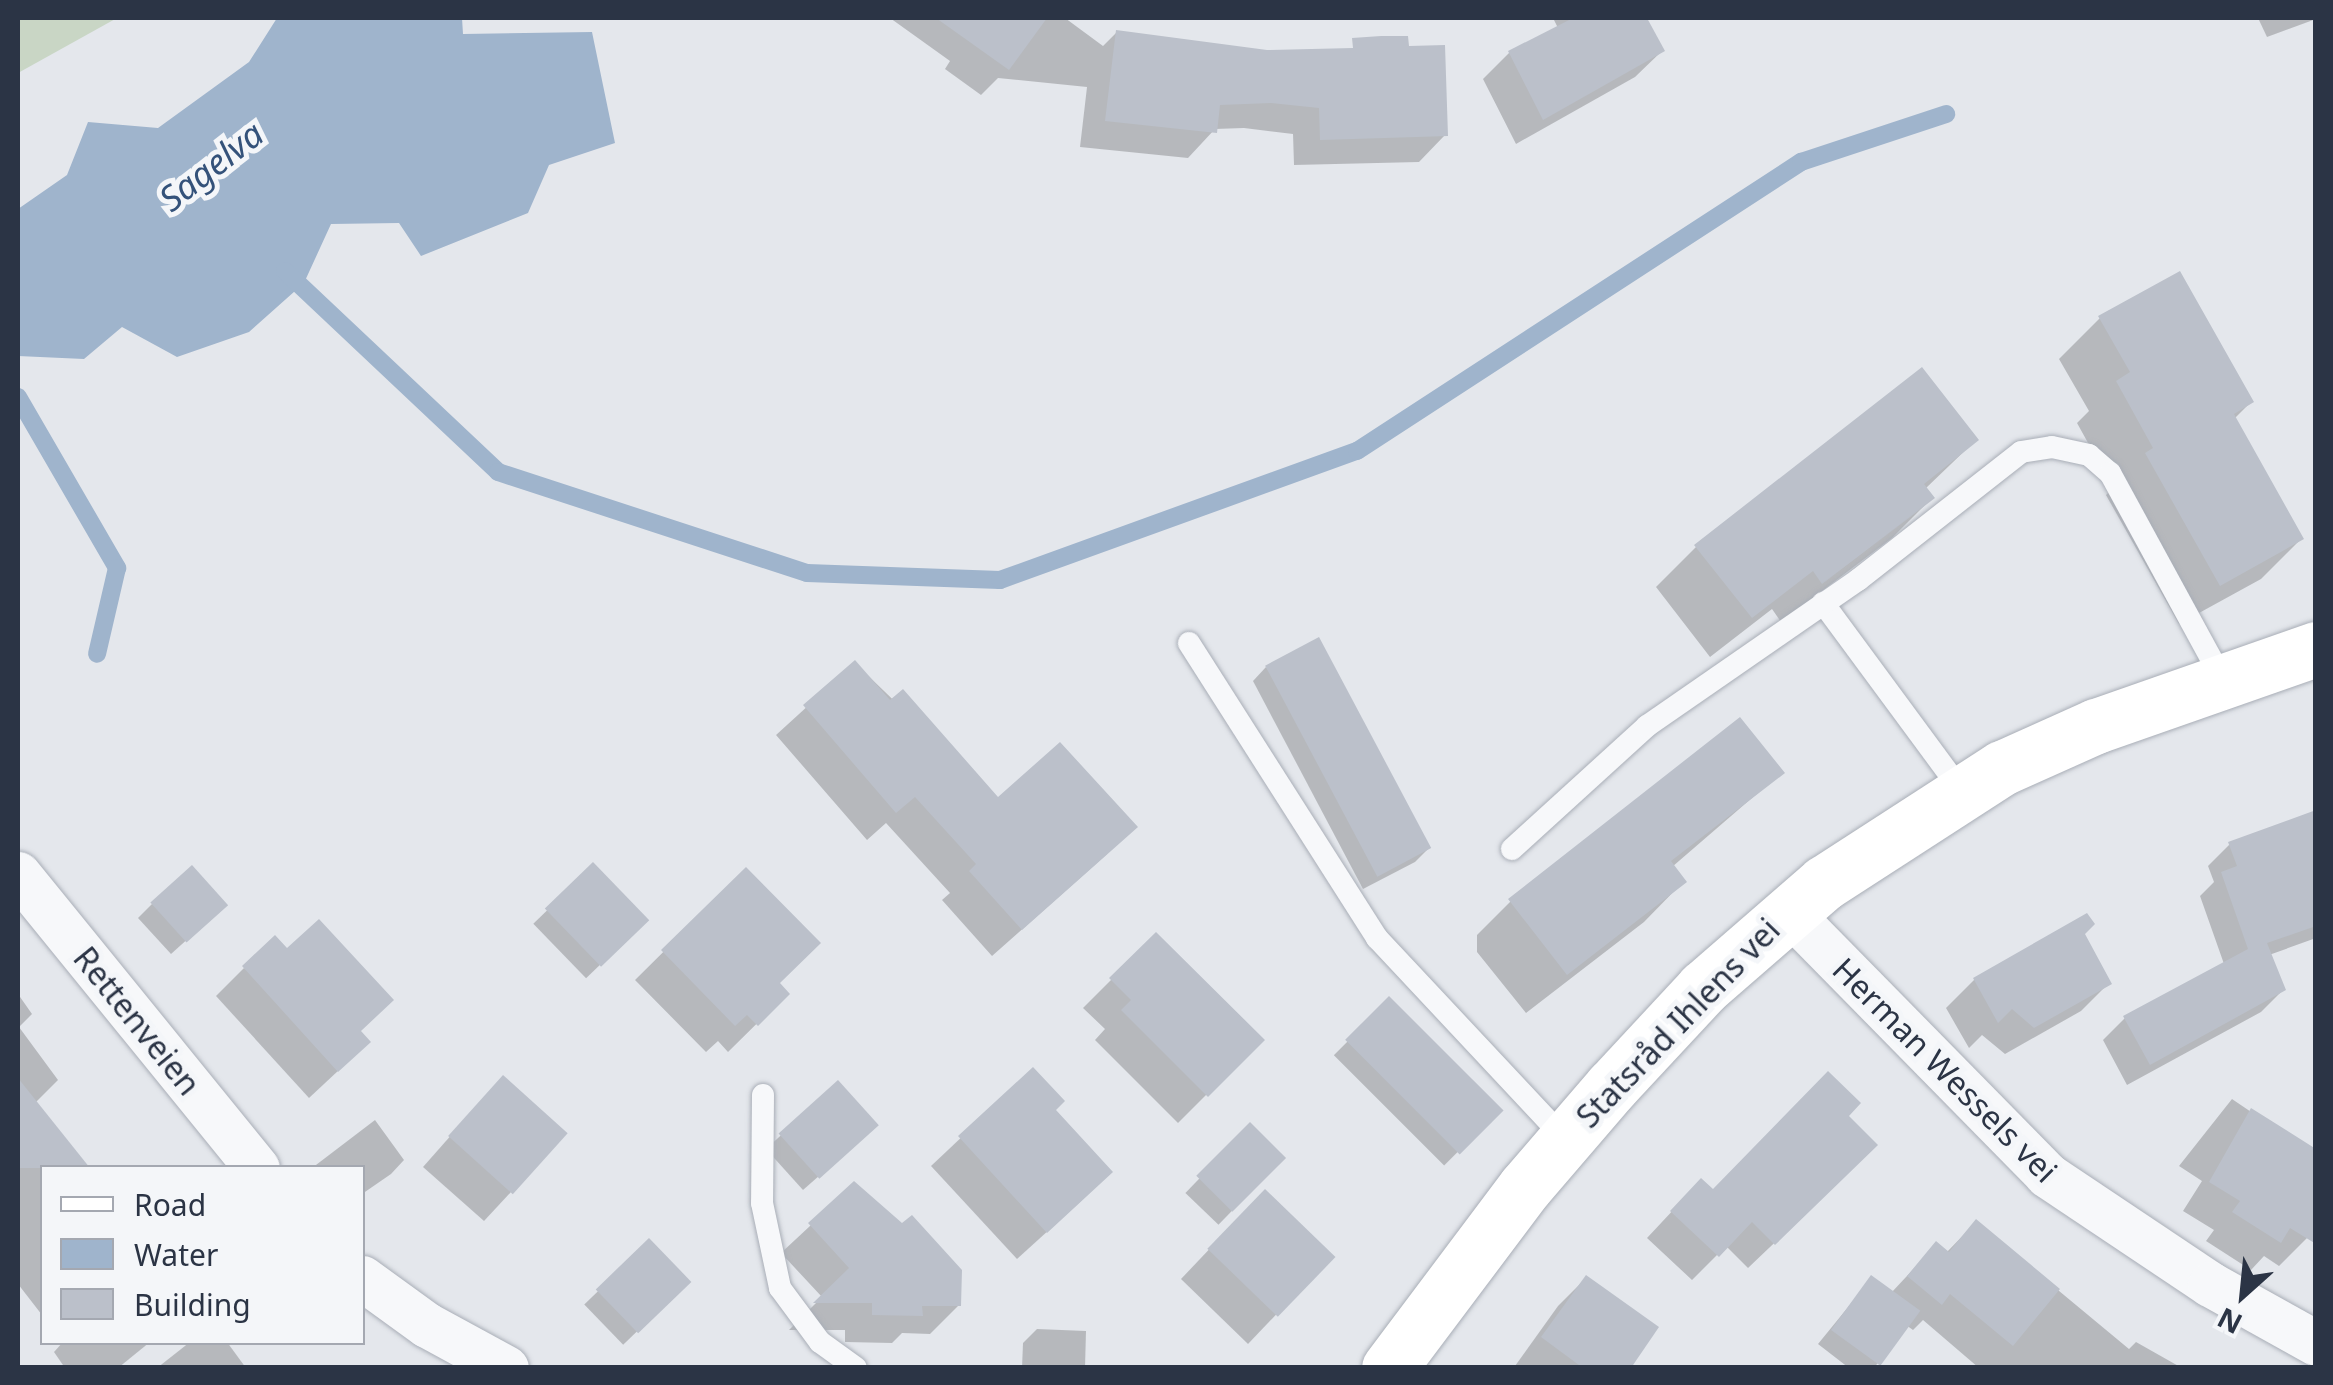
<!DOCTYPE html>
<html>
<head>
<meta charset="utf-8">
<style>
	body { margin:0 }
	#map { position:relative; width:2333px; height:1385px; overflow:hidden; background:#e4e7ec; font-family:"Noto Sans",sans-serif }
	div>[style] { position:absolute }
	.green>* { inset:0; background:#c9d6c5 }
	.water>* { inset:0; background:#9fb4cc }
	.shadow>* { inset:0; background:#0003; transform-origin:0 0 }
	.stream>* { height:18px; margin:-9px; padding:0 9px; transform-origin:9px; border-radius:9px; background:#9fb4cc }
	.building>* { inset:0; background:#bbc0ca; transform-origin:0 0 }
	.roads { filter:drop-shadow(0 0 2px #a9aeb7) drop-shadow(0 0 2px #a9aeb7) }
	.lane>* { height:22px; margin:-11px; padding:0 11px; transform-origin:11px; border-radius:11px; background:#f7f8fa }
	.street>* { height:45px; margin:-22.5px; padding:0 22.5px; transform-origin:22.5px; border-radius:22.5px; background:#f7f8fa }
	.secondary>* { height:55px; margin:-27.5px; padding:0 27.5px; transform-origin:27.5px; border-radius:27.5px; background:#fff }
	span { translate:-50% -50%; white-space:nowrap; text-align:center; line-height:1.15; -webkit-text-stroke:10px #f4f6f9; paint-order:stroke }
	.street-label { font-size:32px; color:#2b3445 }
	.water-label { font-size:35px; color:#34527a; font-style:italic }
	.frame { position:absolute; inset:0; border:20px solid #2b3445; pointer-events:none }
	.legend { position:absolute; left:40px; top:1165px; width:325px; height:180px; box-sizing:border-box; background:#f4f6f9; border:2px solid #a4a8b1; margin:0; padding:12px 18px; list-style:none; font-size:30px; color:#2b3445 }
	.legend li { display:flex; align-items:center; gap:20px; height:50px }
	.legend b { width:50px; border:2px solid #a4a8b1 }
	.north { position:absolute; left:2193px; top:1245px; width:100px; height:100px; -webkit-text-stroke:8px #f4f6f9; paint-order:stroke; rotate:207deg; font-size:28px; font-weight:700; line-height:40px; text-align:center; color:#2b3445 }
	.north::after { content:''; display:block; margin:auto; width:35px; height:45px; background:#2b3445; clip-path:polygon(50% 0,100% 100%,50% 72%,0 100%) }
</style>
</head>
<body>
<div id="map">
	<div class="green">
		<div style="clip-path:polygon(18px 18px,117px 18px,18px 73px)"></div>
	</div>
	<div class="water">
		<div style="clip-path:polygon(277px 18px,462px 18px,463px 34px,592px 32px,615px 143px,549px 165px,528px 213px,421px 256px,399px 223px,331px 224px,304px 283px,249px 332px,177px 357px,122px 327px,84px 359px,18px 356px,18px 209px,67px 175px,88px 122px,158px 128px,249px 62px)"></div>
	</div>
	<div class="shadow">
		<div style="clip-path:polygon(890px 18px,1065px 18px,1103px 46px,1116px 33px,1445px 135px,1419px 162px,1294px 165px,1293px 134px,1244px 128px,1215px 129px,1188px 158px,1080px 147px,1087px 87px,998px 78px,981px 95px,945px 69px,950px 61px)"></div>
		<div style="clip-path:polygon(1553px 18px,1644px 18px,1662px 51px,1635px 77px,1516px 144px,1483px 79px,1509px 53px,1558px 28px)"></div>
		<div style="clip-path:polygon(2258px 18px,2316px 18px,2316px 19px,2267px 37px)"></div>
		<div style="clip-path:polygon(2100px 318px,2251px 402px,2234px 419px,2301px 539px,2261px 579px,2179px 624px,2106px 495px,2113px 488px,2077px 423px,2089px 411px,2059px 359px)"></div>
		<div style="clip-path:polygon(1976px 440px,1925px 489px,1932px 498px,1892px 538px,1781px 622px,1772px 609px,1710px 657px,1656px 587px,1696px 547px)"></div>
		<div style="clip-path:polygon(855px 663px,998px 801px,1107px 854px,992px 956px,942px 900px,950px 893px,886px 823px,867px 840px,776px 735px)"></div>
		<div style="clip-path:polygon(1266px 667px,1429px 848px,1415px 862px,1363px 889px,1253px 681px)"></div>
		<div style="clip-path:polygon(1781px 773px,1672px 867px,1684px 881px,1644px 922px,1526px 1013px,1477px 952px,1477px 935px,1518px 894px)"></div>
		<div style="clip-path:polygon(2316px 813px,2316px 938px,2269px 955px,2283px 990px,2261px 1012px,2127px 1085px,2103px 1040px,2125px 1018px,2224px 964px,2200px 896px,2214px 882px,2208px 866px,2230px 844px)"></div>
		<div style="left:593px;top:866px;width:76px;height:83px;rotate:46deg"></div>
		<div style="clip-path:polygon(746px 870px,777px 983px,787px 994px,728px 1052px,718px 1041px,706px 1052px,635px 980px)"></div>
		<div style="clip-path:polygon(152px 904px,211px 918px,171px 954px,138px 918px)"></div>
		<div style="clip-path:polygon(2086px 916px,2082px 934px,2109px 983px,2081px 1011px,2005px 1054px,1982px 1035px,1969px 1048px,1946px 1008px,1974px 980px)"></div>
		<div style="clip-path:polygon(1156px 935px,1261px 1040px,1178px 1123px,1095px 1040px,1105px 1029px,1083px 1008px)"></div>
		<div style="clip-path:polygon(244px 968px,358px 1032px,339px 1070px,309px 1098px,216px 996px)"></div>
		<div style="clip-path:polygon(18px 994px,32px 1014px,19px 1027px,58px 1080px,35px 1103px,42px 1168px,42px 1315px,18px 1284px)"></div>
		<div style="left:1389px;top:1000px;width:156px;height:78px;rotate:45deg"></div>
		<div style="clip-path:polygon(1033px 1070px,1082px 1200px,1017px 1259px,931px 1166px)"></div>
		<div style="clip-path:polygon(838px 1083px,861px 1139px,803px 1190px,766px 1149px)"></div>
		<div style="clip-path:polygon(2232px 1099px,2316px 1156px,2307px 1238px,2279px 1266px,2264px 1256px,2251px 1270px,2206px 1241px,2214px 1230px,2183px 1211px,2202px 1181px,2179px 1166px)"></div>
		<div style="clip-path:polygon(476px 1107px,565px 1134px,484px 1221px,423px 1167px)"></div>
		<div style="clip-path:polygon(1845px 1116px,1841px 1179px,1748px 1268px,1726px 1246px,1692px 1280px,1647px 1238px,1676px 1207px,1713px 1193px)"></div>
		<div style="clip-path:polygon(375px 1120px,404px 1160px,391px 1174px,362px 1194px,362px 1168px,312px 1168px)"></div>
		<div style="left:1250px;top:1126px;width:46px;height:93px;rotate:44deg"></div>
		<div style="clip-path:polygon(854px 1185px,959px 1305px,930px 1334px,902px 1333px,892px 1343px,845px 1342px,845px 1330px,789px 1330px,822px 1297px,781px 1253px)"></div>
		<div style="clip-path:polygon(1237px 1220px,1331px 1257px,1248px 1344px,1181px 1279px)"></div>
		<div style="clip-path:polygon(1976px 1222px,2129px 1349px,2136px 1342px,2182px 1368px,1979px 1368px,1923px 1320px,1913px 1330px,1906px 1325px,1874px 1368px,1849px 1368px,1818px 1344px,1871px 1279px,1891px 1293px,1936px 1245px,1946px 1253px)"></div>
		<div style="left:649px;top:1242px;width:56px;height:90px;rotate:46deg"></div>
		<div style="clip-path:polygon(1586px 1278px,1628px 1368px,1515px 1366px,1558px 1306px)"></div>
		<div style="clip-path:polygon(1037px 1329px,1086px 1331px,1085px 1368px,1022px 1368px,1023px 1343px)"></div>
		<div style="clip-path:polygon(63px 1342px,150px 1342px,118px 1368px,65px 1368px,54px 1352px)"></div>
		<div style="clip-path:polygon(190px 1342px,227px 1342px,246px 1368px,157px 1368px)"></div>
	</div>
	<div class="stream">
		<div style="left:285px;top:271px;width:293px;rotate:43.3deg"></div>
		<div style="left:498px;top:472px;width:325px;rotate:18.1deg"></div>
		<div style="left:807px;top:573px;width:193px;rotate:2.1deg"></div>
		<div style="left:1000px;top:580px;width:380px;rotate:-19.9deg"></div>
		<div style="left:1357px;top:451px;width:530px;rotate:-33.06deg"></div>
		<div style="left:1801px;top:162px;width:153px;rotate:-18.3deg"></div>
		<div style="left:18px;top:397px;width:198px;rotate:59.9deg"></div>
		<div style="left:117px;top:568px;width:88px;rotate:103.1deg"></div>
	</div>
	<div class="building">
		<div style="clip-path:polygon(936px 18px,1047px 18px,1009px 70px)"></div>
		<div style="clip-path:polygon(1573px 18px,1647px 18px,1665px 51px,1543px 120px,1508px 51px)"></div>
		<div style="clip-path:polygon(1116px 30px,1267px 50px,1353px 48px,1352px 38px,1381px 36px,1408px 36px,1409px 46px,1445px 45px,1448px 136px,1320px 140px,1319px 108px,1271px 103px,1220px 105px,1217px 133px,1105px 121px)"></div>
		<div style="clip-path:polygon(2180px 271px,2254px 402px,2234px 414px,2304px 539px,2220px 586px,2145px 453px,2153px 448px,2116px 381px,2130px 372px,2098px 316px)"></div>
		<div style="clip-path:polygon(1922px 367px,1979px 440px,1924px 484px,1935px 498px,1822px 584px,1813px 571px,1752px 618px,1694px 545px)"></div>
		<div style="left:1319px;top:637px;width:239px;height:61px;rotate:62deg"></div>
		<div style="clip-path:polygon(855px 660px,890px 700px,903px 689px,998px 797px,1060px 742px,1138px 827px,1022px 930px,969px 871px,976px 864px,915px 797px,896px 813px,803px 705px)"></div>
		<div style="clip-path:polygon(1740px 717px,1785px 773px,1671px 861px,1687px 882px,1567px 975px,1508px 899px)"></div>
		<div style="clip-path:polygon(2316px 810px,2316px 926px,2267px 943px,2286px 990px,2150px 1065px,2123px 1016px,2248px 949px,2221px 872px,2237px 866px,2228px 842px)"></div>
		<div style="left:593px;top:862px;width:81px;height:67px;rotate:46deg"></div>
		<div style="left:192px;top:865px;width:54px;height:56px;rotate:48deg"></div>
		<div style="clip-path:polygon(746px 867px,821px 943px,780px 983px,790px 994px,758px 1026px,747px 1015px,735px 1026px,661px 950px)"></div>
		<div style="clip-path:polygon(2087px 913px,2095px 924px,2085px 934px,2112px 984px,2034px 1028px,2012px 1009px,1998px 1023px,1973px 978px)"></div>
		<div style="clip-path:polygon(319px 919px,394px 1000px,361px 1031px,371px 1042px,338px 1072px,242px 966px,275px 935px,287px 948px)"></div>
		<div style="clip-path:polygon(1156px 932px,1265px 1040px,1208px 1097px,1121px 1010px,1131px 1000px,1109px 978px)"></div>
		<div style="left:1389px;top:996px;width:162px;height:62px;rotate:45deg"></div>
		<div style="clip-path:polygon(1033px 1067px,1065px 1101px,1056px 1110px,1113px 1172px,1047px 1233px,958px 1136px)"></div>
		<div style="clip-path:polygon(1828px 1071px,1861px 1103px,1849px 1116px,1878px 1145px,1775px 1245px,1752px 1222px,1719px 1257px,1670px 1211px,1701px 1178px,1713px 1189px)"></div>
		<div style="left:503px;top:1075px;width:87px;height:82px;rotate:42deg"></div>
		<div style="clip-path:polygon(18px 1078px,90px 1168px,18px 1168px)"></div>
		<div style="left:838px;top:1080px;width:61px;height:80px;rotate:48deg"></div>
		<div style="clip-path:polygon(2251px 1108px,2316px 1149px,2316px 1244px,2290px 1228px,2281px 1243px,2232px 1212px,2240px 1201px,2209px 1182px)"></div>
		<div style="left:1250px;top:1122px;width:51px;height:76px;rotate:45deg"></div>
		<div style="clip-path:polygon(854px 1181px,902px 1223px,912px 1215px,962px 1270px,961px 1306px,922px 1306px,923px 1316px,872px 1315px,872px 1303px,813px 1303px,849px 1268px,808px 1223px)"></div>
		<div style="left:1265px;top:1189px;width:98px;height:83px;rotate:44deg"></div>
		<div style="clip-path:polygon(1976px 1219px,2060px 1289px,2013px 1346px,1950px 1294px,1942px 1305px,1907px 1276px,1936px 1241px,1949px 1252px)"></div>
		<div style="left:649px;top:1238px;width:61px;height:74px;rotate:46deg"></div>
		<div style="clip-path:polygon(1586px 1275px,1659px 1327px,1631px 1368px,1583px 1368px,1541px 1337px)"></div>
		<div style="left:1871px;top:1275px;width:61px;height:68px;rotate:36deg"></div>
	</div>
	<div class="roads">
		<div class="lane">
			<div style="left:1823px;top:603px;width:232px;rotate:53.6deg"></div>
			<div style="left:1189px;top:643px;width:350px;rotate:57.5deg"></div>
			<div style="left:1377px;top:938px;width:275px;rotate:46.9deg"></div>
			<div style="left:1512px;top:849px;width:183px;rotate:-42.3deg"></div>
			<div style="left:1647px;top:726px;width:257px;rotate:-34.7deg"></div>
			<div style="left:1858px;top:580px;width:207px;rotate:-38.1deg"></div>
			<div style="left:2021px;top:452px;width:31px;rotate:-9deg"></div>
			<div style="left:2052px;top:447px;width:38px;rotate:12deg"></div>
			<div style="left:2089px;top:455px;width:28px;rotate:41deg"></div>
			<div style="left:2110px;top:473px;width:236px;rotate:61.4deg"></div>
			<div style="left:763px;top:1095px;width:108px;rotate:90.5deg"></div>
			<div style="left:762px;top:1203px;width:87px;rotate:78deg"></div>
			<div style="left:780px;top:1288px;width:67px;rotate:53.5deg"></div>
			<div style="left:820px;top:1342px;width:44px;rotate:35.8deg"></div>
		</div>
		<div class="street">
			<div style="left:18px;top:874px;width:379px;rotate:50.9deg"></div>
			<div style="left:1788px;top:911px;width:370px;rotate:45.5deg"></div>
			<div style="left:2047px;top:1175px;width:196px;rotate:33.8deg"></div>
			<div style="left:2210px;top:1284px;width:121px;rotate:29.1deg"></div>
			<div style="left:362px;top:1278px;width:80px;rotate:35.9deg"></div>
			<div style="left:427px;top:1325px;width:90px;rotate:28.6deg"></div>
		</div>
		<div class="secondary">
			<div style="left:1389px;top:1368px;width:226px;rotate:-53.1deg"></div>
			<div style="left:1525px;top:1187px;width:133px;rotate:-49.3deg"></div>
			<div style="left:1612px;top:1086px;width:134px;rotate:-47.1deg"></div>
			<div style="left:1703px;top:988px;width:160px;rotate:-41deg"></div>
			<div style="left:1824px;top:883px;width:212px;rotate:-32.9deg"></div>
			<div style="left:2002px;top:768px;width:103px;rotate:-24.1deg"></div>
			<div style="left:2096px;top:726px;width:233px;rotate:-19.3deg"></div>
		</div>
	</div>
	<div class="street-label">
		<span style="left:137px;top:1021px;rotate:51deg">Rettenveien</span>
		<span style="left:1678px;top:1023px;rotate:-46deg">Statsråd Ihlens vei</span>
		<span style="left:1945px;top:1070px;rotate:45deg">Herman Wessels vei</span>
	</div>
	<div class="water-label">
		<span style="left:211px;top:166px;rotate:-38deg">Sagelva</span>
	</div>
	<div class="frame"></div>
	<ul class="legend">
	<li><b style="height:12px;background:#fff"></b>Road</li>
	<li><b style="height:28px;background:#9fb4cc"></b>Water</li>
	<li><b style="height:28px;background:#bbc0ca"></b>Building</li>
	</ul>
	<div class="north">N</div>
</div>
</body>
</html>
